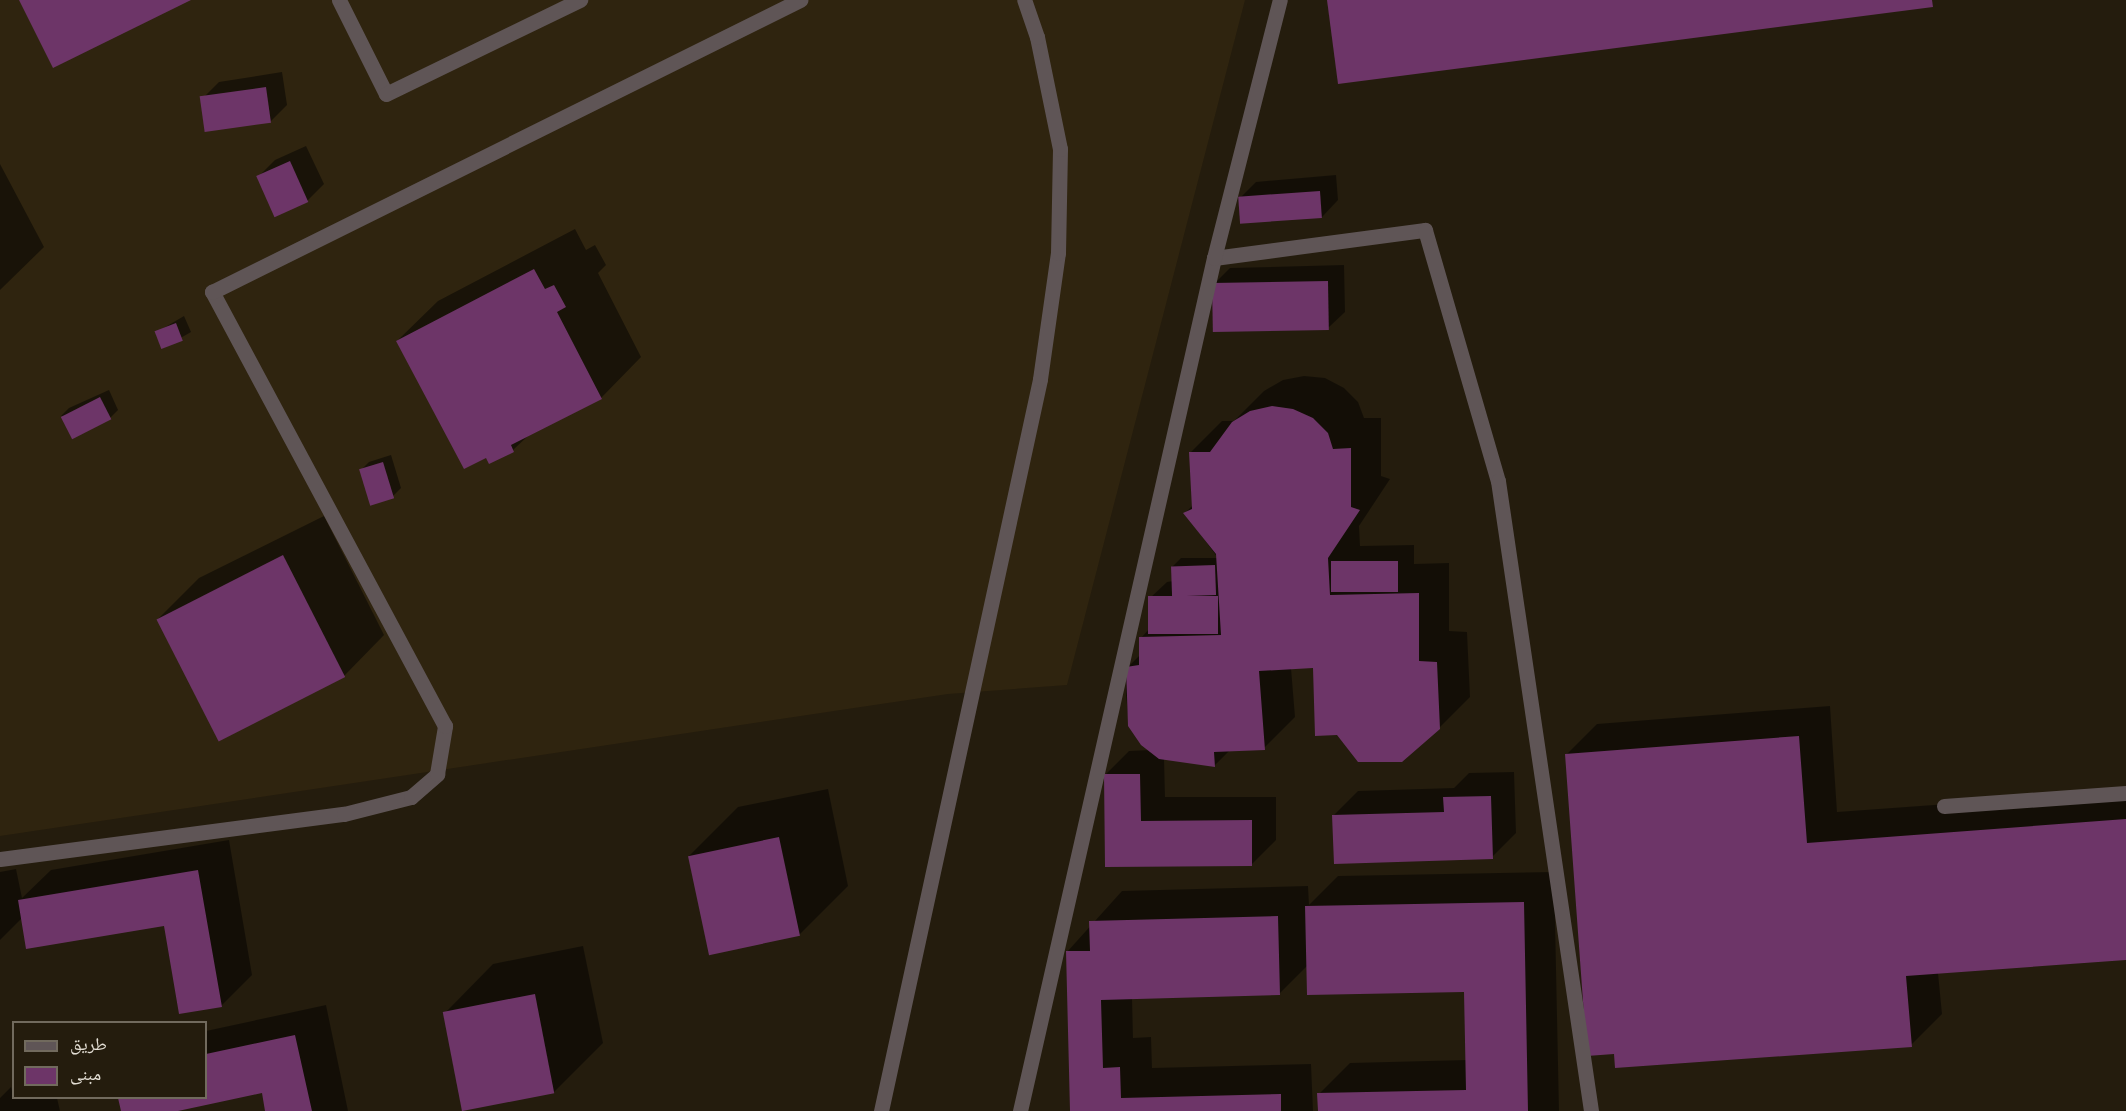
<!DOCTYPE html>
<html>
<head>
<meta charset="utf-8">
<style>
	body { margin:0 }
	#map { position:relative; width:2126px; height:1111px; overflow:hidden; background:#241c0d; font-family:Cabin,"Noto Naskh Arabic",sans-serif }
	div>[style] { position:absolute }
	.built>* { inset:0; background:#2f240f }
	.shadow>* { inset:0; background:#0007 }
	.building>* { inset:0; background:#6d3568; transform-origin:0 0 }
	.minor>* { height:15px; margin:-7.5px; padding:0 7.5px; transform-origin:7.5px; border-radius:7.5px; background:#5f5556 }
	span { translate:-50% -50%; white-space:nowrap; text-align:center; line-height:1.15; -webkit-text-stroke:4.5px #241c0d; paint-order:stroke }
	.legend { position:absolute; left:12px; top:1021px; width:195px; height:78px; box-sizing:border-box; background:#241c0d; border:2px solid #716a5d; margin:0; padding:8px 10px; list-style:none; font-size:18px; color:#e4dfd5 }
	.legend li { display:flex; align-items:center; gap:12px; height:30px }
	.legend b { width:30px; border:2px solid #716a5d }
</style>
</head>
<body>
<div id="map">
	<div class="built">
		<div style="clip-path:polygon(0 0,1245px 0,1067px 685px,948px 694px,0 836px)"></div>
	</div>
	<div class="shadow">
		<div style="clip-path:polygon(282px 72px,287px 105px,270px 122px,202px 99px,219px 82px)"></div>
		<div style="clip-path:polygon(306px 146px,324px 184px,307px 201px,258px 177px,275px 160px)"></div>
		<div style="clip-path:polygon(0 164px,44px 247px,0 290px)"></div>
		<div style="clip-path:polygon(1336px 175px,1338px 200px,1322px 217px,1239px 199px,1256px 182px)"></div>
		<div style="clip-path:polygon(575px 229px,586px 250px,595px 245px,606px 265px,598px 273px,641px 357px,601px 398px,530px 434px,513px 450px,490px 462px,397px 341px,438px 301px)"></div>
		<div style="clip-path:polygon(1344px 265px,1345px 312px,1328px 328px,1214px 284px,1230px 268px)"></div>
		<div style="clip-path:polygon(184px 316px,191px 332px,163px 348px,157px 332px)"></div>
		<div style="clip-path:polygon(1304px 376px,1325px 378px,1344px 388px,1358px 402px,1364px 418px,1381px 418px,1381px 476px,1390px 479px,1359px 526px,1360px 546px,1414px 545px,1414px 564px,1449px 563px,1449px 631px,1467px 632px,1470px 697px,1439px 728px,1314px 667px,1291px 668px,1295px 717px,1264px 748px,1230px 750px,1214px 766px,1164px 758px,1165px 797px,1276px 797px,1276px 840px,1252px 864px,1106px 866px,1105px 775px,1129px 751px,1150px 750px,1129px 726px,1126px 694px,1127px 668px,1141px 654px,1141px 638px,1150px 628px,1150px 598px,1167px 582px,1173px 581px,1172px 567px,1181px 558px,1218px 558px,1185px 513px,1194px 504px,1191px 452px,1222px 421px,1234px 421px,1264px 391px,1283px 380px)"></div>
		<div style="clip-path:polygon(109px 390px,118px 410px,110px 418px,61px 416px,69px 408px)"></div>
		<div style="clip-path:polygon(391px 455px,401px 488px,393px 496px,361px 470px,369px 462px)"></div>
		<div style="clip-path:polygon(324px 516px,384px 635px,344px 676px,158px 619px,199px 578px)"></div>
		<div style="clip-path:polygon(1830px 706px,1837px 812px,2126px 791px,2126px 959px,1938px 973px,1942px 1014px,1911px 1045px,1566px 755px,1597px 724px)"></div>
		<div style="clip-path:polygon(1514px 772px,1516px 833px,1492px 857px,1334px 815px,1358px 791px,1454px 788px,1469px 773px)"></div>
		<div style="clip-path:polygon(828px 789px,848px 886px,799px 935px,689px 856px,738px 807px)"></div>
		<div style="clip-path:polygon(229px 840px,252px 975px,221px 1006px,165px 924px,23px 917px,0 940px,0 872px,16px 869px,22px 898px,51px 870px)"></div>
		<div style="clip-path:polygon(1554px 872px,1559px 1111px,1319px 1111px,1319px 1094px,1350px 1063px,1467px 1060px,1465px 991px,1308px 965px,1279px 994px,1132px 998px,1133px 1038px,1151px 1037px,1152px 1068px,1311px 1064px,1313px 1111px,1072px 1111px,1067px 952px,1122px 891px,1308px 886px,1309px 905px,1338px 876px)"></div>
		<div style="clip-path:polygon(583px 946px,603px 1043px,554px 1092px,445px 1013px,493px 964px)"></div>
		<div style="clip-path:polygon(326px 1005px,348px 1111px,267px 1111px,263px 1091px,171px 1111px,123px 1111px,120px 1098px,206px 1098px,206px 1031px)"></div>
		<div style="clip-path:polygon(11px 1087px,14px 1098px,57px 1098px,60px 1111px,0 1111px,0 1098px)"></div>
	</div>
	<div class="building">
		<div style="clip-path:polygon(19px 0,191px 0,53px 68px)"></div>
		<div style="clip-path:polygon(1327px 0,1932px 0,1933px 7px,1338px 84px)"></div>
		<div style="left:266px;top:87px;width:36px;height:67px;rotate:82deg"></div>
		<div style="left:290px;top:161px;width:45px;height:37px;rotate:66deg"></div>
		<div style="left:1320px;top:191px;width:27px;height:82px;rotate:86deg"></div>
		<div style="clip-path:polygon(534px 269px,545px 289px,554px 285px,566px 307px,557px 312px,602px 399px,511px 445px,514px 452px,489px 464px,486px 458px,464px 469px,396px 341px)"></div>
		<div style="left:1328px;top:281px;width:49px;height:116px;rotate:89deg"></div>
		<div style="left:176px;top:323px;width:19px;height:23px;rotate:69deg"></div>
		<div style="left:100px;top:397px;width:25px;height:44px;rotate:63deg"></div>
		<div style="clip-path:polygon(1272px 406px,1293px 409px,1313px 418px,1328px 433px,1333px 449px,1351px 448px,1351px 507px,1360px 510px,1328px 558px,1330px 595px,1419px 593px,1419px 661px,1437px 662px,1440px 729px,1402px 762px,1358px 762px,1337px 735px,1315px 736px,1313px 668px,1259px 671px,1265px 750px,1214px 752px,1215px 767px,1159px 759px,1141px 745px,1128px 726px,1126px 667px,1139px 665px,1139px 637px,1221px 635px,1216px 554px,1183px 513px,1192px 509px,1189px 452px,1210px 452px,1232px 422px,1250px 411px)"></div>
		<div style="left:383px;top:462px;width:38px;height:25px;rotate:73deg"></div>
		<div style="left:283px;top:555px;width:137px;height:142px;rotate:63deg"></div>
		<div style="left:1398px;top:561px;width:31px;height:67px;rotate:90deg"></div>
		<div style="left:1215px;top:565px;width:30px;height:44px;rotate:88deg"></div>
		<div style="left:1218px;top:596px;width:38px;height:70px;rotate:90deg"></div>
		<div style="clip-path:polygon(1799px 736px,1807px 843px,2126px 819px,2126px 960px,1906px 976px,1912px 1047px,1615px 1068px,1614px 1054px,1587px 1056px,1565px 754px)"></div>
		<div style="clip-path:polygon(1104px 774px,1140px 774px,1141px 821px,1252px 820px,1252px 866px,1105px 867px)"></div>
		<div style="clip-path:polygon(1491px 796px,1493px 859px,1334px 864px,1332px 815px,1444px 812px,1443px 797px)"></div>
		<div style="left:779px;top:837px;width:101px;height:93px;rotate:78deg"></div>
		<div style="clip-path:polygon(198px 870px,222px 1007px,179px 1014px,164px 926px,26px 949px,18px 900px)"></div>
		<div style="clip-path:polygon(1524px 902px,1528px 1111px,1318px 1111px,1317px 1093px,1466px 1090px,1464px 992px,1307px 995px,1305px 906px)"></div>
		<div style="clip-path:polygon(1278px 916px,1280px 995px,1101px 1000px,1103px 1068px,1120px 1067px,1121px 1098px,1281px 1094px,1281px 1111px,1070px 1111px,1066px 951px,1090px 951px,1089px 921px)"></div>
		<div style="left:535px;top:994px;width:101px;height:94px;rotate:79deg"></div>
		<div style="clip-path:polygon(295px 1035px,312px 1111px,265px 1111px,262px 1093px,178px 1111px,121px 1111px,118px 1098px,206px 1098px,206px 1054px)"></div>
	</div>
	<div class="minor">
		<div style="left:339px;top:0;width:105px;rotate:63.4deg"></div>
		<div style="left:386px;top:94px;width:216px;rotate:-25.9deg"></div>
		<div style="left:1214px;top:258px;width:213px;rotate:-7.6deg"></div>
		<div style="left:1425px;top:230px;width:261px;rotate:73.8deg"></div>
		<div style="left:1498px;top:481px;width:637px;rotate:81.6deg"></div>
		<div style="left:1944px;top:806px;width:182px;rotate:-4.1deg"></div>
		<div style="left:0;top:859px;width:347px;rotate:-7.5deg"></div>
		<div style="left:344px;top:814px;width:69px;rotate:-14.2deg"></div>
		<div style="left:411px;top:797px;width:35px;rotate:-41deg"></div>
		<div style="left:437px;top:774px;width:49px;rotate:-80.5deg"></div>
		<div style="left:445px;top:726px;width:493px;rotate:-118.2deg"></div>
		<div style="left:212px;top:292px;width:657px;rotate:-26.41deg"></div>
		<div style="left:881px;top:1111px;width:749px;rotate:-77.74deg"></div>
		<div style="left:1040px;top:379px;width:127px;rotate:-81.9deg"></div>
		<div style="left:1058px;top:253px;width:104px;rotate:-88.9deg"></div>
		<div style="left:1060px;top:149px;width:114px;rotate:-101.6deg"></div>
		<div style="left:1037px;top:37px;width:39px;rotate:-109deg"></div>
		<div style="left:1020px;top:1111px;width:875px;rotate:-77.19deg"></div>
		<div style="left:1214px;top:258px;width:266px;rotate:-75.7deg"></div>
	</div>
	<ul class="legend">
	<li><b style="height:8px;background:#5f5556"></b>طريق</li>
	<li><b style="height:16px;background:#6d3568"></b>مبنى</li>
	</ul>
</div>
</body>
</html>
